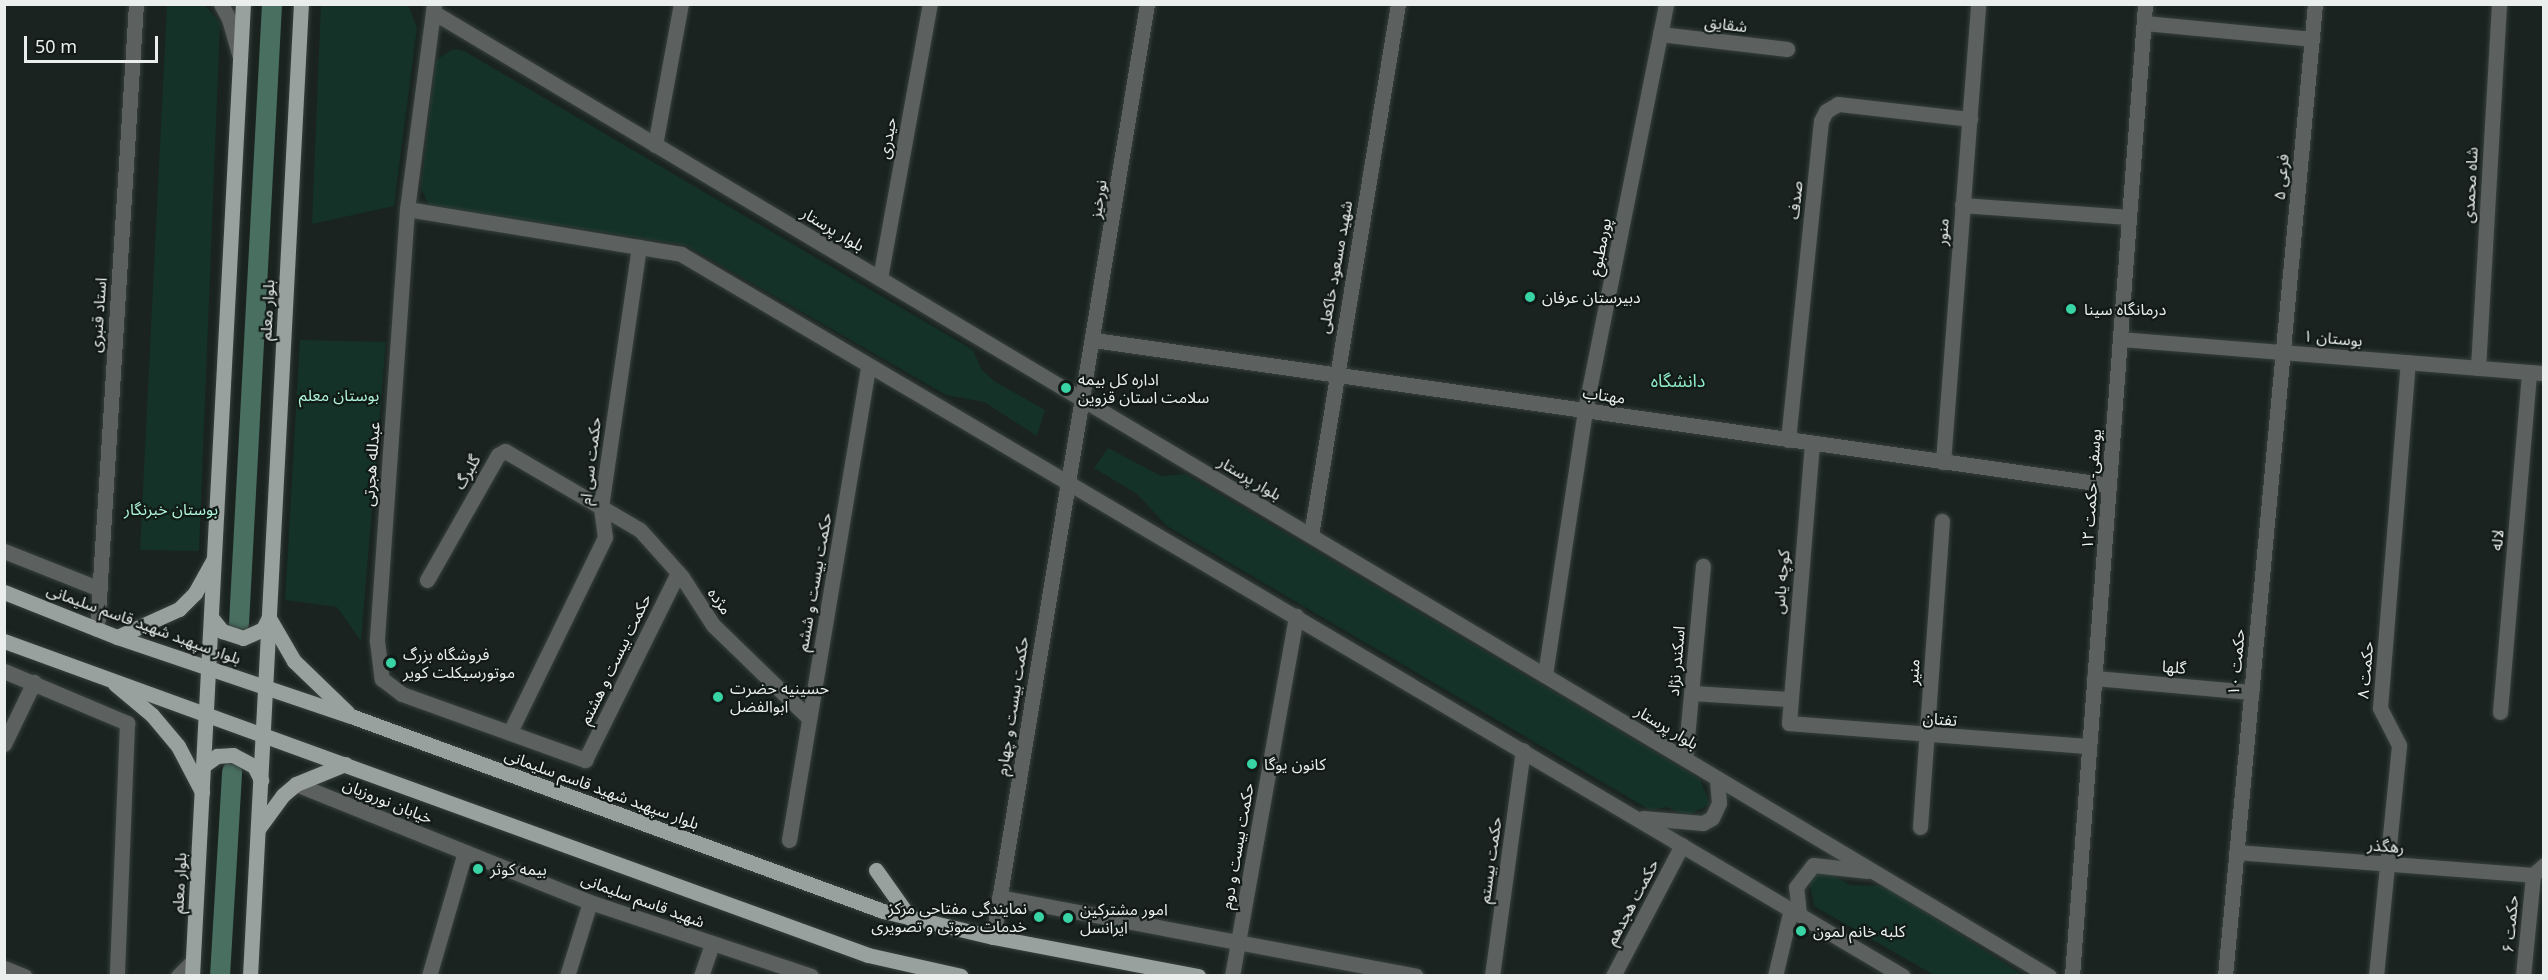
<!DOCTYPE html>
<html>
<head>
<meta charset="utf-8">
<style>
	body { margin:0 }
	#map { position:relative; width:2548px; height:980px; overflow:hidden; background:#1a2320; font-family:"Noto Sans","Noto Sans Arabic",sans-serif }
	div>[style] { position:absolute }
	.green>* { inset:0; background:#143227 }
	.canal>* { height:20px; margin:-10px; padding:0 10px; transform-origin:10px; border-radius:10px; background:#486f60 }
	.roads { filter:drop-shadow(0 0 2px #37403d) drop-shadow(0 0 2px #37403d) }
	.minor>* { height:15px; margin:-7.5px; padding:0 7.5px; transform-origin:7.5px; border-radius:7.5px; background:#5c615f }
	.major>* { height:15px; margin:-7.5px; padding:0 7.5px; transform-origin:7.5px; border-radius:7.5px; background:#98a19d }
	.dots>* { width:16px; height:16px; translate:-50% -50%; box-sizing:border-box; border:3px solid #111a16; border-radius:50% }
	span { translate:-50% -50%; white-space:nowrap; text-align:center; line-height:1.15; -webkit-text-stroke:4.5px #111a16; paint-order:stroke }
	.street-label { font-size:16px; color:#eaefed }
	.poi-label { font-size:16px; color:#eaefed }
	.left { translate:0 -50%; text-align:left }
	.right { translate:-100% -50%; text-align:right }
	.park-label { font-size:16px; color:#aef4d8 }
	.neighbourhood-label { font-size:18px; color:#91ebc9 }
	.frame { position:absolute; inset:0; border:6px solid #eaefed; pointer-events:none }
	.scale { position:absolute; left:24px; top:36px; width:134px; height:27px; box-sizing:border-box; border:3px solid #eaefed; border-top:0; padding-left:8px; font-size:18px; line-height:21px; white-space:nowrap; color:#eaefed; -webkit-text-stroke:4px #111a16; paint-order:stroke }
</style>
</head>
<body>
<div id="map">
	<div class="green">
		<div style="clip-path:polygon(167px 5px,205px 5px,220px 23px,199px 551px,140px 550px)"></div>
		<div style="clip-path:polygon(321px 5px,408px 5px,417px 27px,394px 206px,312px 224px)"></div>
		<div style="clip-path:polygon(453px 49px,464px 51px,973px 350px,982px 370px,994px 381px,1045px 410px,1037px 436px,984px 402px,946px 395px,686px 245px,429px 205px,421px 188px,436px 60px)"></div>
		<div style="clip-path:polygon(300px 340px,386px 342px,361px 641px,337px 607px,285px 600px)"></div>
		<div style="clip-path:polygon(1108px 448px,1161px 476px,1185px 474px,1700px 779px,1710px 804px,1687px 816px,1667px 807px,1650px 810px,1167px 526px,1137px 494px,1094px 468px)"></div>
		<div style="clip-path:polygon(1820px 868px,1850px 885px,1884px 886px,2023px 975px,1934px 975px,1814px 906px,1809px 879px)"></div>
	</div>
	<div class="canal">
		<div style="left:239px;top:624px;width:621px;rotate:-86.95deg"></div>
		<div style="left:220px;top:976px;width:205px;rotate:-86.6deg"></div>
	</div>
	<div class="roads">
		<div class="minor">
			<div style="left:221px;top:4px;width:17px;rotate:62deg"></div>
			<div style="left:229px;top:19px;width:37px;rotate:74deg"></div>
			<div style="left:434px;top:4px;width:207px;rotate:97.5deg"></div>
			<div style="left:407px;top:209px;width:433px;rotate:94deg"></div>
			<div style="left:377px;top:641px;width:38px;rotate:83deg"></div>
			<div style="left:382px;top:679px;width:25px;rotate:37deg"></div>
			<div style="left:402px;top:694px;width:195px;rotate:19.8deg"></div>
			<div style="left:585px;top:760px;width:209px;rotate:-63.6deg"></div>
			<div style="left:433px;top:12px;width:1882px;rotate:30.82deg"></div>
			<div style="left:2144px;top:23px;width:169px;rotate:5.4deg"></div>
			<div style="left:1660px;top:34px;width:128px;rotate:6.7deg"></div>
			<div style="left:655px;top:145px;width:143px;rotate:-79.6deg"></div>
			<div style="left:1962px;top:205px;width:167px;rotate:4.1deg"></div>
			<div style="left:407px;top:209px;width:278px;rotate:9.3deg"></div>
			<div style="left:681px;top:254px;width:1419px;rotate:30.58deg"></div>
			<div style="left:880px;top:278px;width:279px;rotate:-79.7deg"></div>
			<div style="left:2120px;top:339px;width:425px;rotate:4.6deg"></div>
			<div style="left:1094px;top:340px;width:1025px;rotate:8.13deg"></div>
			<div style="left:2478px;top:368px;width:365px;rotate:-86.7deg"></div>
			<div style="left:1788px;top:440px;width:321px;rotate:-84.1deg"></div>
			<div style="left:1821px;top:121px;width:11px;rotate:-63deg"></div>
			<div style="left:1826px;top:111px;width:14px;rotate:-30deg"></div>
			<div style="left:1838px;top:104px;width:133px;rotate:6.5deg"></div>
			<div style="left:1812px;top:443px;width:281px;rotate:94.7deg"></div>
			<div style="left:1789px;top:723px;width:301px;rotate:4.4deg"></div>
			<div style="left:1943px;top:462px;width:459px;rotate:-85.6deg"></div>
			<div style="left:1311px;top:535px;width:538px;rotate:-80.7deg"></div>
			<div style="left:4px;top:551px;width:103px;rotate:21.6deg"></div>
			<div style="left:427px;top:580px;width:144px;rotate:-60.4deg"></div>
			<div style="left:498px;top:455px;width:8px;rotate:-30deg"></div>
			<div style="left:505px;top:451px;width:156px;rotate:30.3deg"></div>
			<div style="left:640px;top:530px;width:63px;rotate:48.2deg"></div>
			<div style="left:682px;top:577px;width:57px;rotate:57.1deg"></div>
			<div style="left:713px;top:625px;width:134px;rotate:44.1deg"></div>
			<div style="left:97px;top:629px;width:626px;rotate:-86.43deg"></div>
			<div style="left:4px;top:671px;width:134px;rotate:22.9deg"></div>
			<div style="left:127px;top:723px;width:253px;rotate:92.3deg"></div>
			<div style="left:1545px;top:675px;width:268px;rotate:-81.4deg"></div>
			<div style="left:1585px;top:410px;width:414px;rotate:-78.7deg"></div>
			<div style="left:2094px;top:678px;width:158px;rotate:5.1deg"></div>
			<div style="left:1692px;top:693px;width:96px;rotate:3.6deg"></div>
			<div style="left:2500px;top:712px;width:341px;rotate:-85.1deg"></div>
			<div style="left:510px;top:732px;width:217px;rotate:-64deg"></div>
			<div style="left:605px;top:537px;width:30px;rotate:-98deg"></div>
			<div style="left:601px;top:507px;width:263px;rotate:-81.7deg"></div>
			<div style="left:4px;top:744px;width:69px;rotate:-64.2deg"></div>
			<div style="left:1685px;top:759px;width:194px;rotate:-84.7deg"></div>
			<div style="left:296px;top:784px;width:317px;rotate:21.9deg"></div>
			<div style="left:590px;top:902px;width:233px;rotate:18.5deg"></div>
			<div style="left:1643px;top:818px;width:60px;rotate:4.8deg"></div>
			<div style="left:1703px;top:823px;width:10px;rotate:-29deg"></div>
			<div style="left:1712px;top:818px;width:17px;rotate:-65deg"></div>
			<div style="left:1719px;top:803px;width:25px;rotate:-95deg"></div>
			<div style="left:1920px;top:827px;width:307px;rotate:-85.9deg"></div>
			<div style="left:789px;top:840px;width:481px;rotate:-80.5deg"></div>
			<div style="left:2236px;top:852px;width:298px;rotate:4.4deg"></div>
			<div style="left:2533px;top:875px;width:15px;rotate:-42deg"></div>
			<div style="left:999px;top:897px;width:424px;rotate:10.7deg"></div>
			<div style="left:1799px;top:914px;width:27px;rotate:-96deg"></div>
			<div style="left:1796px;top:887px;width:28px;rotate:-52deg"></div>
			<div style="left:1813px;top:865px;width:55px;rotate:6.2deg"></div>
			<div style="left:993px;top:937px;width:946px;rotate:-80.63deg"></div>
			<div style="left:4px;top:968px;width:22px;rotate:22deg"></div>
			<div style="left:178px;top:976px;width:20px;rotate:-45deg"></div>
			<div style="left:429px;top:976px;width:129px;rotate:-73.8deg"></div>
			<div style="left:567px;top:976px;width:77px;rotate:-72.7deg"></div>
			<div style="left:701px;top:976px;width:34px;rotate:-71deg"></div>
			<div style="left:1232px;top:976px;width:366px;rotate:-79.9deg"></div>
			<div style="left:1492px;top:976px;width:228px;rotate:-82.2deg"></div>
			<div style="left:1613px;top:976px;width:148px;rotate:-62.2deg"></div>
			<div style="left:1775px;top:976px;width:69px;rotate:-76.6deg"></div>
			<div style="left:2072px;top:976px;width:975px;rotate:-85.7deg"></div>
			<div style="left:2225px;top:976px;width:976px;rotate:-84.71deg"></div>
			<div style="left:2376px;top:976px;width:232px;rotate:-84.3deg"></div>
			<div style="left:2399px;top:745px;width:42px;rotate:-117.2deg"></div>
			<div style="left:2380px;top:708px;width:347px;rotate:-85.4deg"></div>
			<div style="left:2523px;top:976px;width:101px;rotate:-84.3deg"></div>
		</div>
		<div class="major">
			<div style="left:4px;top:592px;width:122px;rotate:21.7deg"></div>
			<div style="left:117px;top:637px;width:247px;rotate:18.7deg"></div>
			<div style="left:351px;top:716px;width:567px;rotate:20.13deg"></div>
			<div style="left:883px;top:911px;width:113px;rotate:13.3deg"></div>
			<div style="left:993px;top:937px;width:209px;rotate:10.8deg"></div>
			<div style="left:211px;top:617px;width:18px;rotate:52deg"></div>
			<div style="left:222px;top:631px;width:22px;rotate:18deg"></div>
			<div style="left:243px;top:638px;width:22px;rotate:-24deg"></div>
			<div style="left:263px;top:629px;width:13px;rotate:-63deg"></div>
			<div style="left:269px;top:618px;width:50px;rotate:59.8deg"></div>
			<div style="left:294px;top:661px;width:74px;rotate:43.9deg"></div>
			<div style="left:117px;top:637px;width:68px;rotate:-24.3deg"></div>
			<div style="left:179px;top:609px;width:23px;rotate:-45deg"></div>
			<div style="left:195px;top:593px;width:37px;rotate:-61deg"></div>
			<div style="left:4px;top:641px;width:919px;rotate:19.97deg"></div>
			<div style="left:868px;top:955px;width:95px;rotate:12.7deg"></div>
			<div style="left:115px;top:684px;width:48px;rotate:40deg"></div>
			<div style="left:152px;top:715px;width:40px;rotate:50deg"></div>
			<div style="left:178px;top:746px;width:52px;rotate:62.4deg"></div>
			<div style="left:204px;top:765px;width:16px;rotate:-35deg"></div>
			<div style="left:217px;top:756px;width:16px;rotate:-4deg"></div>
			<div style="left:233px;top:755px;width:24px;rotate:28deg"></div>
			<div style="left:254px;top:766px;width:16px;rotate:63deg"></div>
			<div style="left:258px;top:829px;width:42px;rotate:-53.7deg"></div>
			<div style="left:283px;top:795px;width:17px;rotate:-40deg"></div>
			<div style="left:296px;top:784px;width:53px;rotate:-22.2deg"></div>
			<div style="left:876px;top:870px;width:59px;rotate:54.7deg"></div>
			<div style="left:192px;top:976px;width:973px;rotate:-87deg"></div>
			<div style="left:250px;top:976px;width:973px;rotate:-87deg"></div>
		</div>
	</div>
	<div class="dots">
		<div style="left:1530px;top:297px;background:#39d4a5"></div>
		<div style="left:2071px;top:309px;background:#39d4a5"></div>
		<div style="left:1066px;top:388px;background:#39d4a5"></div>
		<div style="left:391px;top:663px;background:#39d4a5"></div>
		<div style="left:718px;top:697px;background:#39d4a5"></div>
		<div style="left:1252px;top:764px;background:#39d4a5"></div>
		<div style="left:478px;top:869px;background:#39d4a5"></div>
		<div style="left:1039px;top:917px;background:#39d4a5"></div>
		<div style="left:1068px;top:918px;background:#39d4a5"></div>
		<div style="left:1801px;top:931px;background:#39d4a5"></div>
	</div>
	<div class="street-label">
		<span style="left:1726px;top:24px;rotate:7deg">شقایق</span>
		<span style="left:887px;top:138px;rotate:-80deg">حیدری</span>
		<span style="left:2281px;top:177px;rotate:-85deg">فرعی ۵</span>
		<span style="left:2470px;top:185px;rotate:-87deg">شاه محمدی</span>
		<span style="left:1098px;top:199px;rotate:-81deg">نورخیز</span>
		<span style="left:1795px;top:200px;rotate:-84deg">صدف</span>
		<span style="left:833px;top:229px;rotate:31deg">بلوار پرستار</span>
		<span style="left:1942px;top:232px;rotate:-86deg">منور</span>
		<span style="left:1600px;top:247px;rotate:-79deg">پورمطبوع</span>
		<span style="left:1335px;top:267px;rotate:-80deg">شهید مسعود خاکعلی</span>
		<span style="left:267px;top:310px;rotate:-87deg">بلوار معلم</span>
		<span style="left:98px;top:315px;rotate:-86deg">استاد قنبری</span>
		<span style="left:2333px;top:338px;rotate:5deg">بوستان ۱</span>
		<span style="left:1604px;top:395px;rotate:8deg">مهتاب</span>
		<span style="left:590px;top:461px;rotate:-83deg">حکمت سی ام</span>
		<span style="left:371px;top:464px;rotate:-86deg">عبدلله هجرتی</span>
		<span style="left:467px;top:472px;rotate:-61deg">گلبرگ</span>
		<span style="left:1250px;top:478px;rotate:31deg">بلوار پرستار</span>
		<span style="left:2091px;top:489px;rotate:-86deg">یوسفی- حکمت ۱۲</span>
		<span style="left:2497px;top:540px;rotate:-85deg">لاله</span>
		<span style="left:814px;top:582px;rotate:-80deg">حکمت بیست و ششم</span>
		<span style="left:1781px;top:582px;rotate:-85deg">کوچه یاس</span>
		<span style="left:720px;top:601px;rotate:55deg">مژده</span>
		<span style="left:144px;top:624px;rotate:20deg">بلوار سپهبد شهید قاسم سلیمانی</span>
		<span style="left:615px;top:659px;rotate:-64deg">حکمت بیست و هشتم</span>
		<span style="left:1676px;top:661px;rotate:-85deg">اسکندر نژاد</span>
		<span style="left:2236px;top:662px;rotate:-85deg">حکمت ۱۰</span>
		<span style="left:2174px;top:667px;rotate:5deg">گلها</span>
		<span style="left:2365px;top:670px;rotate:-85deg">حکمت ۸</span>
		<span style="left:1913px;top:672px;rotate:-86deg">منیر</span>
		<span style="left:1012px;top:706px;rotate:-81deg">حکمت بیست و چهارم</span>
		<span style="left:1940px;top:719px;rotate:4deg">تفتان</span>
		<span style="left:1667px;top:727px;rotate:31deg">بلوار پرستار</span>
		<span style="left:602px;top:789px;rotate:20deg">بلوار سپهبد شهید قاسم سلیمانی</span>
		<span style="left:388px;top:801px;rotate:22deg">خیابان نوروزیان</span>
		<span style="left:1237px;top:846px;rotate:-80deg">حکمت بیست و دوم</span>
		<span style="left:2386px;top:846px;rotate:5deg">رهگذر</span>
		<span style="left:1490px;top:860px;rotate:-82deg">حکمت بیستم</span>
		<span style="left:179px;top:883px;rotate:-87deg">بلوار معلم</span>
		<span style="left:643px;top:900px;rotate:20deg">شهید قاسم سلیمانی</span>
		<span style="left:1632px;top:902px;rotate:-62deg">حکمت هجدهم</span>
		<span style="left:2510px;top:924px;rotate:-85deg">حکمت ۶</span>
	</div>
	<div class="poi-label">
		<span class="left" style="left:1542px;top:297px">دبیرستان عرفان</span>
		<span class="left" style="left:2084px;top:309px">درمانگاه سینا</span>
		<span class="left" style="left:1078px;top:388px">اداره کل بیمه<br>سلامت استان قزوین</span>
		<span class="left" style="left:403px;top:663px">فروشگاه بزرگ<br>موتورسیکلت کویر</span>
		<span class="left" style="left:730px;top:697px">حسینیه حضرت<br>ابوالفضل</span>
		<span class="left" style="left:1264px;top:764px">کانون یوگا</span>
		<span class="left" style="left:490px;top:869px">بیمه کوثر</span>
		<span class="right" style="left:1027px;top:917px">نمایندگی مفتاحی مرکز<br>خدمات صوتی و تصویری</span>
		<span class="left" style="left:1080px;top:918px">امور مشترکین<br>ایرانسل</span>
		<span class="left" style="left:1813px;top:931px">کلبه خانم لمون</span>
	</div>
	<div class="park-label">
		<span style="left:339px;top:395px">بوستان معلم</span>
		<span style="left:171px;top:509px">بوستان خبرنگار</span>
	</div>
	<div class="neighbourhood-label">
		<span style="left:1678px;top:380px">دانشگاه</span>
	</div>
	<div class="frame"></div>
	<div class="scale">50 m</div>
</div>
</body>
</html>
